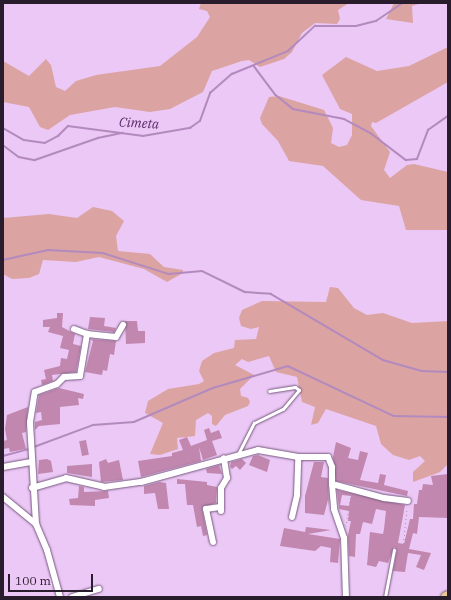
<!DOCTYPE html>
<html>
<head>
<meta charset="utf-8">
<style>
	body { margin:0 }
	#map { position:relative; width:451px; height:600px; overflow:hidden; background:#ebc8f5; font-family:"IBM Plex Serif",serif }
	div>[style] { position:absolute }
	.green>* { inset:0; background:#dca3a3 }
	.stream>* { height:1.5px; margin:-0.75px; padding:0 0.75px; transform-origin:0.75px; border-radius:0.75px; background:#b38abe }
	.building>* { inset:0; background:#c187af; transform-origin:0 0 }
	.path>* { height:1px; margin-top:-0.5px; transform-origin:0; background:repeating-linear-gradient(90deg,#a88db0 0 1px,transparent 0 4px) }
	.roads { filter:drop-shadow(0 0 1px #76577f) drop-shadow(0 0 1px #76577f) }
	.lane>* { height:3px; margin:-1.5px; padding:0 1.5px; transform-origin:1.5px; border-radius:1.5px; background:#fff }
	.street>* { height:6px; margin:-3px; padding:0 3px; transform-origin:3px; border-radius:3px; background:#fff }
	.primary>* { height:10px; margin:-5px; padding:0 5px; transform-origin:5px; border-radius:5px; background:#e9ca93 }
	span { translate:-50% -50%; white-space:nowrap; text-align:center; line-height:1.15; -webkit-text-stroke:3px #ebc8f5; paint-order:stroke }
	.water-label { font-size:13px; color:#582665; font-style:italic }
	.frame { position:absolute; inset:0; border:4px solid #291c2c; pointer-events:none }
	.scale { position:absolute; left:8px; top:574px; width:85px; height:18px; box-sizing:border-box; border:2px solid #291c2c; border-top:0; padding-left:5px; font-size:12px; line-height:14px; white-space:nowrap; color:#291c2c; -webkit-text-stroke:3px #ebc8f5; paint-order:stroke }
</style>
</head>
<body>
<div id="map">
	<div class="green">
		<div style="clip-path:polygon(201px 3px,349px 3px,338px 10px,340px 19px,337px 24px,315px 23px,302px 33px,292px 52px,284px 59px,260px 67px,249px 60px,242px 61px,212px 71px,203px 92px,170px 109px,150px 112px,115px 107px,70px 115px,48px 130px,40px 127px,29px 107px,3px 102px,3px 61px,29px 76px,46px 59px,51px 65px,56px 87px,65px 91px,76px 81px,96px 75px,160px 66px,197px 37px,210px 17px,207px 11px,199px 9px)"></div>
		<div style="clip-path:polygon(394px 3px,422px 3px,412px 6px,413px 23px,386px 19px)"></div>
		<div style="clip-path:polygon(448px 47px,448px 82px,376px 123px,372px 122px,371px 126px,390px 152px,384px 170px,390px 178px,407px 165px,414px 164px,448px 172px,448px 230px,406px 230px,399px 206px,361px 200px,323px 166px,289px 161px,278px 141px,262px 124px,260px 118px,269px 97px,279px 96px,324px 110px,333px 128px,331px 143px,339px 147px,347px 145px,352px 135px,352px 114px,340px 109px,322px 75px,346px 57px,377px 71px,409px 66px)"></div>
		<div style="clip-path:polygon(93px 207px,112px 211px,124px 221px,116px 236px,118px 251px,150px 254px,164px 267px,183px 270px,183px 273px,167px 282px,144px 269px,99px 257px,76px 262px,43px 260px,39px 274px,29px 278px,12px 279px,3px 274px,3px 218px,49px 214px,77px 218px)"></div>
		<div style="clip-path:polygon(330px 287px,338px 288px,354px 308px,367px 315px,383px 313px,412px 323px,448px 321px,448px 464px,440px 472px,413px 482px,413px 472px,425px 461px,420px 456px,409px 460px,393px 455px,381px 444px,376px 426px,326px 409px,318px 423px,311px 425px,315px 407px,302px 402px,297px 377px,276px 372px,269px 356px,248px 362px,242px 359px,235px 365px,254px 375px,240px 389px,241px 396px,248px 398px,250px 402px,248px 406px,225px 415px,216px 426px,212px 424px,212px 416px,208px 413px,196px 420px,195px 436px,177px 438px,178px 449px,160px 455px,150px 454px,163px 423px,145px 413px,148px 401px,168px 389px,199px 384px,204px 381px,199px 371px,202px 361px,214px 353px,234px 348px,235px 340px,256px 339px,259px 327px,251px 329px,241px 326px,239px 318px,242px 310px,262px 301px,326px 302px)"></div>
	</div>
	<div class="stream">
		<div style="left:254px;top:66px;width:36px;rotate:53deg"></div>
		<div style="left:276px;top:95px;width:22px;rotate:39deg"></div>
		<div style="left:293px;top:109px;width:52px;rotate:11.1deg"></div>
		<div style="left:344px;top:119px;width:32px;rotate:28deg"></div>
		<div style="left:372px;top:134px;width:43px;rotate:37.4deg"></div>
		<div style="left:406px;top:160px;width:11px;rotate:-5deg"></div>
		<div style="left:417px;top:159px;width:31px;rotate:-69deg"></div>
		<div style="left:428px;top:130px;width:24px;rotate:-35deg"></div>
		<div style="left:3px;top:128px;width:24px;rotate:30deg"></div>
		<div style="left:24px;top:140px;width:21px;rotate:8deg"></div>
		<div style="left:45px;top:143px;width:15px;rotate:-28deg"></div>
		<div style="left:58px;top:136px;width:14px;rotate:-45deg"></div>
		<div style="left:68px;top:126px;width:76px;rotate:7.6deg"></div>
		<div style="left:143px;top:136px;width:48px;rotate:-9.7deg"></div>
		<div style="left:190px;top:128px;width:12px;rotate:-35deg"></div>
		<div style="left:200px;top:121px;width:30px;rotate:-70deg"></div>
		<div style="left:210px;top:93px;width:29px;rotate:-41deg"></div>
		<div style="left:232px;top:74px;width:61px;rotate:-22.3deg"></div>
		<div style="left:288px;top:51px;width:37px;rotate:-43deg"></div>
		<div style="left:315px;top:26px;width:41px"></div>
		<div style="left:356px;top:26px;width:21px;rotate:-14deg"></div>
		<div style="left:376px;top:21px;width:32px;rotate:-34deg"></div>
		<div style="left:3px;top:145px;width:20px;rotate:37deg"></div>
		<div style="left:19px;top:157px;width:16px;rotate:11deg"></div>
		<div style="left:35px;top:160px;width:67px;rotate:-19.2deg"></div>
		<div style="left:98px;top:138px;width:25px;rotate:-12deg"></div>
		<div style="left:3px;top:260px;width:46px;rotate:-12.5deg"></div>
		<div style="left:48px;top:250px;width:55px;rotate:3.1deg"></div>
		<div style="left:103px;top:253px;width:69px;rotate:17.7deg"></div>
		<div style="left:169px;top:274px;width:33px;rotate:-5deg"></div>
		<div style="left:202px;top:271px;width:48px;rotate:26deg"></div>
		<div style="left:245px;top:292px;width:26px;rotate:4deg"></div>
		<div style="left:271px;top:294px;width:130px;rotate:30.5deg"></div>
		<div style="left:383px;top:360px;width:41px;rotate:15.8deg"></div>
		<div style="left:422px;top:371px;width:26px;rotate:2deg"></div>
		<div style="left:34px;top:447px;width:63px;rotate:-20.4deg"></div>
		<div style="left:93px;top:425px;width:41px;rotate:-4.2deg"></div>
		<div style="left:134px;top:422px;width:86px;rotate:-23.3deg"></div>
		<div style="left:213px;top:388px;width:78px;rotate:-16.3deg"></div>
		<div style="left:288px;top:366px;width:117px;rotate:25.3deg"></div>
		<div style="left:394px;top:416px;width:54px;rotate:1.1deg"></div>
		<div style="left:3px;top:456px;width:28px;rotate:-15deg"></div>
	</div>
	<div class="building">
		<div style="clip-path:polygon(57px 313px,63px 313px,62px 327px,75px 334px,73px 344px,81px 346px,76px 372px,52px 375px,53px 381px,42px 385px,41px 380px,46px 379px,44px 370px,60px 366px,61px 358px,67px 359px,69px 350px,60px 348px,63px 336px,48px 332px,50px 327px,43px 327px,43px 320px,57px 318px)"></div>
		<div style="clip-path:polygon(90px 317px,105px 318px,104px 326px,116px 328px,114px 332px,88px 329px)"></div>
		<div style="clip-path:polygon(125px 321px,137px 321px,138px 331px,145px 331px,145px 343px,126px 344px)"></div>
		<div style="clip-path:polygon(91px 339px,116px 341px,114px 355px,110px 354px,107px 371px,103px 370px,102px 375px,85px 372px,93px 341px)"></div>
		<div style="clip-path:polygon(59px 388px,84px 394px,83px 399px,78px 398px,79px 405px,60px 407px,60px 424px,39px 426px,35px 430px,35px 422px,42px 420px,41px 412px,36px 413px,39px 395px)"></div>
		<div style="clip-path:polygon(28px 407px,26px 432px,22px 433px,26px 449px,10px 452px,9px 448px,3px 449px,3px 441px,7px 440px,5px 429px,7px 415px)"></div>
		<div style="clip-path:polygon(209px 428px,211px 433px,219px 430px,222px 438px,212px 441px,217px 455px,203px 460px,199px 447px,201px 461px,141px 477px,138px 461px,172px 456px,172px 453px,183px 450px,179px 440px,187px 437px,191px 446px,207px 440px,204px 430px)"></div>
		<div style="left:86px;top:440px;width:15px;height:7px;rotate:79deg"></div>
		<div style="clip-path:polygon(336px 442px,351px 448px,348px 458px,358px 460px,360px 451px,368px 453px,360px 480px,378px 483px,380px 474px,386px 475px,384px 485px,408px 491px,407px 496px,336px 481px,333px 457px)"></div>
		<div style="clip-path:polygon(258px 455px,270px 460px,267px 472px,249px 465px,253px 456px)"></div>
		<div style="clip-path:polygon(47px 459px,51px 461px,53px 472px,38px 474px,39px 460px)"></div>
		<div style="clip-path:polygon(106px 459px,108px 463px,119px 460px,123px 480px,101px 482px,99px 462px)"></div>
		<div style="clip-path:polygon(242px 459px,246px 463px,240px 470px,236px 466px,232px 469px,230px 467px,231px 462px)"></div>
		<div style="clip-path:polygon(314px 462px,324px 462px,321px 477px,328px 478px,329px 507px,328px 500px,324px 515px,305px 513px,305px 496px)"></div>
		<div style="clip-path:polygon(92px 464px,92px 477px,67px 473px,67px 466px)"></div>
		<div style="clip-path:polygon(219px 465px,222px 474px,207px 473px,206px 469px)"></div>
		<div style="clip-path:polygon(evenodd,448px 474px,448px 518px,419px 517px,417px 534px,413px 533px,409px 549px,431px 553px,424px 570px,416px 567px,421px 555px,408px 553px,405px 572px,393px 571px,397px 550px,394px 547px,388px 563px,379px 561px,376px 567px,367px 565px,370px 532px,383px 534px,384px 529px,386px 511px,376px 509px,372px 524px,363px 522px,360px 534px,356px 534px,355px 557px,349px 556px,348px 535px,351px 521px,348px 521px,349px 511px,339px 509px,337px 490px,405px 505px,398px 543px,404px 544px,410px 519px,413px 519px,414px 504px,417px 504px,419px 490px,422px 490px,423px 484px,433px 485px,431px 476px,448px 474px,342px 495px,351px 496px,349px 506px,340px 505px,342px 495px)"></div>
		<div style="clip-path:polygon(177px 479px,207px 482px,207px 485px,217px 487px,216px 503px,202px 508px,207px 535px,203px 536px,201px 526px,197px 527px,193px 505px,187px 505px,185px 484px,177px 484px)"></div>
		<div style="clip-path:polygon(159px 482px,166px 483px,169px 509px,158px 509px,155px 493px,144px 494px,144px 486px)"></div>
		<div style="clip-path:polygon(79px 486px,84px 487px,84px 492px,108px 491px,109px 498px,95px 500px,95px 506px,70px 505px,69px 499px,78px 498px)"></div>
		<div style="clip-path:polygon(306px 527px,331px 530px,308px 534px,340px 539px,338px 563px,330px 562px,331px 548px,321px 546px,315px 551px,280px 546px,284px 528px,305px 532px)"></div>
	</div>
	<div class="path">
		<div style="left:346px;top:526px;width:30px;rotate:-81deg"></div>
		<div style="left:403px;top:547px;width:39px;rotate:-84deg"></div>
	</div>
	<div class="roads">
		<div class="lane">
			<div style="left:238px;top:454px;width:35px;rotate:-63deg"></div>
			<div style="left:254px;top:423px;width:32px;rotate:-26deg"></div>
			<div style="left:283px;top:409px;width:25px;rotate:-50deg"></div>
			<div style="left:299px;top:390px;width:5px;rotate:-143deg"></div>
			<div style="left:295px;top:387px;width:26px;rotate:171deg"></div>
			<div style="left:385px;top:597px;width:48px;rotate:-79.2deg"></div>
		</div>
		<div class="street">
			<div style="left:87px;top:334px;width:29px;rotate:6deg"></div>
			<div style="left:116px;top:337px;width:14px;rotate:-60deg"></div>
			<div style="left:3px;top:467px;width:27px;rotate:-10deg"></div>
			<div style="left:332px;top:484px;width:25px;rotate:85deg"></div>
			<div style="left:334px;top:509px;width:31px;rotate:71deg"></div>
			<div style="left:344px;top:538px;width:59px;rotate:88.1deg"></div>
			<div style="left:32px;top:488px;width:35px;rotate:-16deg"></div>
			<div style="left:66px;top:478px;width:39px;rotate:13deg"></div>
			<div style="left:104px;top:487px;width:37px;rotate:-8deg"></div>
			<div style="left:141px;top:482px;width:121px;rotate:-15.3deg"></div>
			<div style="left:258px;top:450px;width:41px;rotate:9.9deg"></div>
			<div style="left:298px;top:457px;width:30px"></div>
			<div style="left:328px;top:457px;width:11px;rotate:68deg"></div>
			<div style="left:332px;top:467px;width:17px;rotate:90deg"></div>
			<div style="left:332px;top:484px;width:54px;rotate:15.1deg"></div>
			<div style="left:384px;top:498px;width:24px;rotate:7deg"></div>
			<div style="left:3px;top:497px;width:43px;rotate:39.3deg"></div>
			<div style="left:221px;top:511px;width:23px;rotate:-90deg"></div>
			<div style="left:221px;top:488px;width:12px;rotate:-59deg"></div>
			<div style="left:227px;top:478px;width:20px;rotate:-99deg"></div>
			<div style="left:292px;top:517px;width:23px;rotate:-77deg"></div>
			<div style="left:297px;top:495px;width:38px;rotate:-88deg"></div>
			<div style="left:213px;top:542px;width:34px;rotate:-102deg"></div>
			<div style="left:206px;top:509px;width:14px;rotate:-8deg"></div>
			<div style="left:60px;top:597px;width:49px;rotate:-105.5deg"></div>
			<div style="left:47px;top:550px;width:28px;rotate:-113deg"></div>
			<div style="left:36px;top:524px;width:102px;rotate:-93.4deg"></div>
			<div style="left:30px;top:422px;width:30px;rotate:-81deg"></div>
			<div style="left:35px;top:392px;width:23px;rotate:-20deg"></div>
			<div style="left:57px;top:384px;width:10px;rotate:-45deg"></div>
			<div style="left:64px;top:377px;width:16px;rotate:-4deg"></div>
			<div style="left:80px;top:376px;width:43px;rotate:-80.5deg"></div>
			<div style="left:87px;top:334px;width:14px;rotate:-159deg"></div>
			<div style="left:72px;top:597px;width:28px;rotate:-17deg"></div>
		</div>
		<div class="primary">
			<div style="left:446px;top:597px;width:2px;rotate:-27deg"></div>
		</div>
	</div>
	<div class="water-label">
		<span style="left:139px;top:124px;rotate:3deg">Cimeta</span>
	</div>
	<div class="frame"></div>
	<div class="scale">100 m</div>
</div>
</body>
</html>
